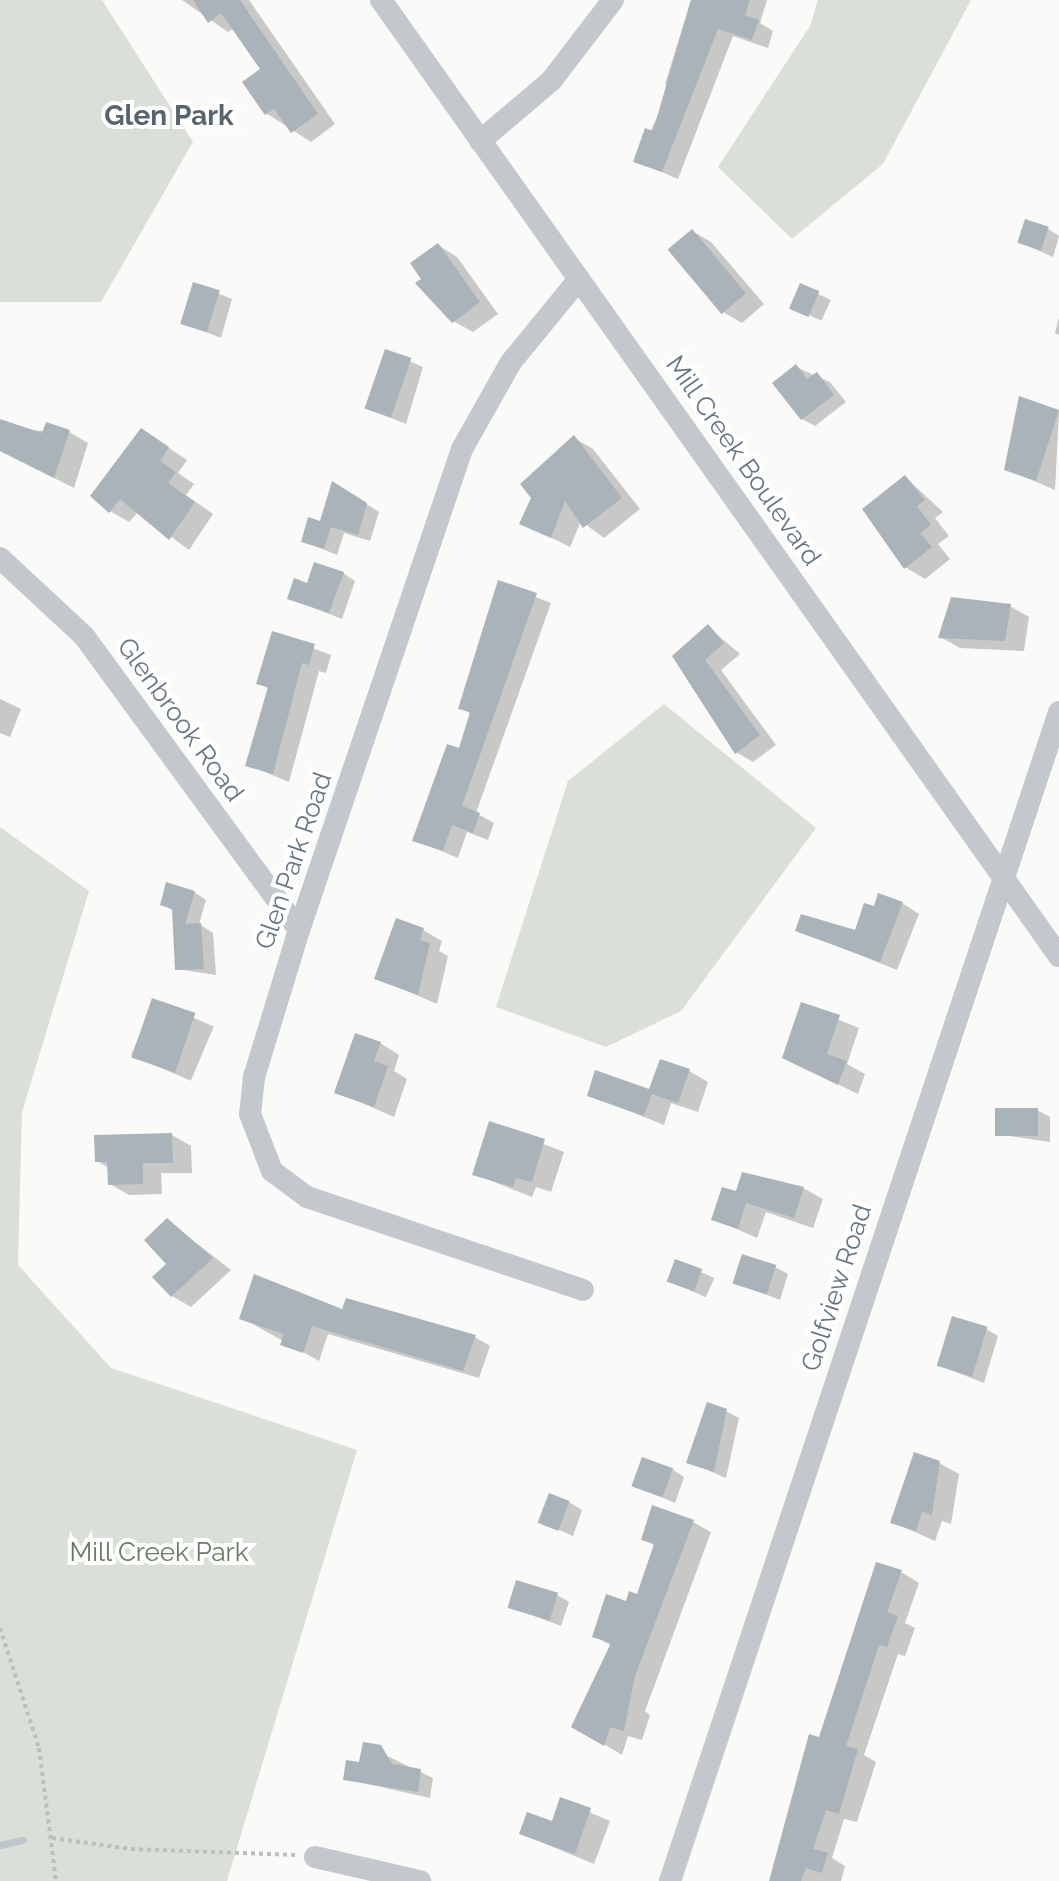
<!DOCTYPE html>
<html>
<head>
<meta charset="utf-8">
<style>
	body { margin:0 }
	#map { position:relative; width:1059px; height:1881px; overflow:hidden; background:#fafaf8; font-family:Raleway,sans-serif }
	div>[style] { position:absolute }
	.green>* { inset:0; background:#dadfd7 }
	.shadow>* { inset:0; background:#0003; transform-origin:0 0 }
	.stream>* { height:7px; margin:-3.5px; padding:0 3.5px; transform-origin:3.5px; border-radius:3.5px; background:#bbc7cb }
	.building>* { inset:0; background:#aab3b9; transform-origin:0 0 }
	.path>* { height:4px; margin-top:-2px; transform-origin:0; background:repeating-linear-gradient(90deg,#bbbfc2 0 4px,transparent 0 8px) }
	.minor>* { height:22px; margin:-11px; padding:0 11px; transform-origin:11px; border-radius:11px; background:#c3c8cc }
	span { translate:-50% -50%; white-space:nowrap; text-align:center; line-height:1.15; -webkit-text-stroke:8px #fff; paint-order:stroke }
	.street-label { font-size:26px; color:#657683 }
	.park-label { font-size:26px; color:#687a64 }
	.neighbourhood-label { font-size:28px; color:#57646e; font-weight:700 }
</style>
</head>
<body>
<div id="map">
	<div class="green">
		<div style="clip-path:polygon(0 0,102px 0,193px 142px,101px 302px,0 302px)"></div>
		<div style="clip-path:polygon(818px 0,971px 0,883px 164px,792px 239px,718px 167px,810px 26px)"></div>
		<div style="clip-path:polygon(664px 704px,816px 828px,681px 1011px,606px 1047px,496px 1007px,568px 781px)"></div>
		<div style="clip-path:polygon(0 827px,89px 891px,22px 1112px,18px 1265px,111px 1368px,357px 1450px,227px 1881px,0 1881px)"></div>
	</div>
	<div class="shadow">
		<div style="clip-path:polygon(182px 0,249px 0,335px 124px,311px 142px,266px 113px,263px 70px,234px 28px,228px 32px)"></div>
		<div style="clip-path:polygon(691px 0,767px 0,760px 23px,773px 31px,768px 48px,733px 36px,678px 179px,636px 161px,671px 88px,665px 84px)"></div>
		<div style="clip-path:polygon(1048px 229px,1059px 236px,1053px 257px,1019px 242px)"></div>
		<div style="clip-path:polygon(692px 231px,711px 242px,764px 304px,742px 323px,723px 312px,670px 249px)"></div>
		<div style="clip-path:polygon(438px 245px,457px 257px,498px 314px,473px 332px,453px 321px,424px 279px)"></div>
		<div style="clip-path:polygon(194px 284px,232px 299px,221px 338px,183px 323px)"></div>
		<div style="left:801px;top:286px;width:33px;height:23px;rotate:25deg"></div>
		<div style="clip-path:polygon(1059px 317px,1059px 335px,1055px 333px)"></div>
		<div style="clip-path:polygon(386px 351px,423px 367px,406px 424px,367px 408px)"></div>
		<div style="clip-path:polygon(796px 367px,830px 382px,846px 402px,815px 426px,802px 419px)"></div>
		<div style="clip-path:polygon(1020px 398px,1059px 412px,1055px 490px,1006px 469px)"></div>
		<div style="clip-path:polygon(0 429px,69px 432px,88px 443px,74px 488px,0 451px)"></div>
		<div style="clip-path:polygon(574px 438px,593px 449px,640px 509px,604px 538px,581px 521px,570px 547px,522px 523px)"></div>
		<div style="clip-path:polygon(160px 442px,187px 460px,178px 473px,194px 484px,186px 495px,213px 514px,189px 550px,138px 512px,129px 522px,110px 511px)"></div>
		<div style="clip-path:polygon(905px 477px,943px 512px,935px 518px,949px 536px,938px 544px,950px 559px,925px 579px,905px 567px)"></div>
		<div style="clip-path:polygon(333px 483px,379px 512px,370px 541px,344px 533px,337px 555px,303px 541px,321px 523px)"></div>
		<div style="clip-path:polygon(343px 573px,355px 581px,342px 619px,289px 598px)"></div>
		<div style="clip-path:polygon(500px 583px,551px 603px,476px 813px,494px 823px,488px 840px,467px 832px,458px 858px,415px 840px,461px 750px,471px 714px,461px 708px)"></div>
		<div style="clip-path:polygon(1010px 606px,1029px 617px,1024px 651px,960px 648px,940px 637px)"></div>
		<div style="clip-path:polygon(708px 627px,740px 654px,721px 670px,776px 745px,753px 762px,736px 752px,674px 656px)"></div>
		<div style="clip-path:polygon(273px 633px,331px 655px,326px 673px,319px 671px,289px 782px,248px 765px,269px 689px,258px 683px)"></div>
		<div style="clip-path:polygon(0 699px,21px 709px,10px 737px,0 733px)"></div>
		<div style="clip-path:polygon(194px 892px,206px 900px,199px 924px,213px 933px,216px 975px,177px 969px,174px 911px,162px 904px)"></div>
		<div style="clip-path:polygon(902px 903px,919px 914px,897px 970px,797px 930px,856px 932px,876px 909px)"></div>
		<div style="clip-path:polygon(423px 930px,442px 941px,439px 951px,448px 956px,437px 1004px,377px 978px)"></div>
		<div style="left:154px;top:1001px;width:65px;height:59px;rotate:23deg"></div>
		<div style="clip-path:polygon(802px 1005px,859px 1028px,847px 1064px,865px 1074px,858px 1094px,784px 1058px)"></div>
		<div style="clip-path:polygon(380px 1043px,399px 1055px,394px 1071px,407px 1079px,394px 1117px,337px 1092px)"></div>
		<div style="clip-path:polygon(689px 1071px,708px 1082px,698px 1112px,671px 1103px,664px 1125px,589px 1095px,651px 1091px)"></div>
		<div style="clip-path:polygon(1037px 1110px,1050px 1117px,1050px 1142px,996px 1134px)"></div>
		<div style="clip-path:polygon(490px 1123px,564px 1152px,551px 1192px,536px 1187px,532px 1197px,474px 1174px)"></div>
		<div style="clip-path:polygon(172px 1135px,191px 1146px,192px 1173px,161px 1173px,162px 1194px,129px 1195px,110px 1184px,109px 1168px,97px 1161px)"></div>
		<div style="clip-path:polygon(803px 1188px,823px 1199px,813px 1228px,766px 1212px,757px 1238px,714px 1219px,737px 1194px)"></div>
		<div style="clip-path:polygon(168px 1221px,231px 1270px,191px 1307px,172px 1296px)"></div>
		<div style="left:676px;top:1261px;width:42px;height:21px;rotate:24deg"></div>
		<div style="clip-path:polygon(775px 1267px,788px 1274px,780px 1300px,736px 1283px)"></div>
		<div style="clip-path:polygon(344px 1312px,475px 1337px,490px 1346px,479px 1378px,328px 1334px,319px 1361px,242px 1318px)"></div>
		<div style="clip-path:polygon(986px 1329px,998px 1336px,984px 1383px,938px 1365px)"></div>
		<div style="clip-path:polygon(726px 1411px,739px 1418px,726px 1478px,689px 1462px)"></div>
		<div style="clip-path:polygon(939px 1463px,959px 1474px,951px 1524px,942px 1521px,935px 1541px,892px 1522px)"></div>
		<div style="clip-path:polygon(672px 1469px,684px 1477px,675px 1503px,634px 1485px)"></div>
		<div style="clip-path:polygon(569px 1502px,582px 1510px,573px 1536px,541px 1522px)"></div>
		<div style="clip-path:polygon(693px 1522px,711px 1532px,645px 1711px,650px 1715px,642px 1740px,628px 1736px,622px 1755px,574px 1726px,612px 1646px,594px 1636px,638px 1596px,656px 1546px,643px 1539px)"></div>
		<div style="clip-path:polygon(901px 1572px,919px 1583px,905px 1623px,915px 1628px,905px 1656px,898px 1654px,864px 1755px,876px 1762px,857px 1822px,844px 1819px,832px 1858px,845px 1866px,841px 1881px,770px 1881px,820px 1740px)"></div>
		<div style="clip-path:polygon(557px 1595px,569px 1602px,561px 1626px,510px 1607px)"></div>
		<div style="clip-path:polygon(364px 1745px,433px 1778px,430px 1798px,345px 1779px,361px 1764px)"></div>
		<div style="clip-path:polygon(561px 1800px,610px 1821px,594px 1864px,521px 1834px,553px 1823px)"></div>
	</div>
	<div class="stream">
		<div style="left:0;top:1845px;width:23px;rotate:-13deg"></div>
	</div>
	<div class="building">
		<div style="clip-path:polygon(193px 0,240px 0,318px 114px,291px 133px,274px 109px,265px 115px,242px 82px,260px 69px,221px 13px,208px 23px)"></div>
		<div style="clip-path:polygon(691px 0,750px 0,745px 15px,759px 20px,752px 40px,718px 29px,662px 172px,633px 162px,645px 128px,653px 131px)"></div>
		<div style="left:1025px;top:219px;width:25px;height:25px;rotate:18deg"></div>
		<div style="left:692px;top:229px;width:84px;height:32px;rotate:50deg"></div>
		<div style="clip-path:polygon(438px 243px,480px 302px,452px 323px,415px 283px,421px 279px,410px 263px)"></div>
		<div style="left:193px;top:282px;width:28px;height:44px;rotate:17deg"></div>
		<div style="left:800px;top:283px;width:21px;height:28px;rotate:23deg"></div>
		<div style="left:385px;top:349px;width:28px;height:63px;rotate:19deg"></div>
		<div style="clip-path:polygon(796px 364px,807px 379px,817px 372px,834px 395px,801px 420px,772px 383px)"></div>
		<div style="clip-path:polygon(1019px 396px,1059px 410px,1036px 481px,1004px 470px)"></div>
		<div style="clip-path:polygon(0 419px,42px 433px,46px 422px,70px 430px,54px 478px,0 451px)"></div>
		<div style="clip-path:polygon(141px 428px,169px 447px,160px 461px,176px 472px,168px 483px,195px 502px,169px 540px,120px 499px,109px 513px,90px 496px)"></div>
		<div style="clip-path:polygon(574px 435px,622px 498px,583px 528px,565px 501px,551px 538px,519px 524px,531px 498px,520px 484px)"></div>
		<div style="clip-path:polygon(905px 475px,925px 500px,917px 506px,931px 525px,920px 533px,932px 547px,904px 569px,862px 509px)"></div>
		<div style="clip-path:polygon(332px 481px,367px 503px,358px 535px,331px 527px,324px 549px,301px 542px,308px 517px,320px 521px)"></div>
		<div style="clip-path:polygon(314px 562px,344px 572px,329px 613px,287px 599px,294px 578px,307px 583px)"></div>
		<div style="clip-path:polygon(498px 580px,537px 593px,462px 806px,480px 813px,473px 833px,452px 825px,443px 851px,412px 841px,447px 744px,459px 748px,470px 712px,458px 709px)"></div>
		<div style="clip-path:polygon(951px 597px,1011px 604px,1005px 641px,938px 638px)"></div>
		<div style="clip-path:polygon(708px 624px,724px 643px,705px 660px,760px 735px,735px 754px,672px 656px)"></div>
		<div style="clip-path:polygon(272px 631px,315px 644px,309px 665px,302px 663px,273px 774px,245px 766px,268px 687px,256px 684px)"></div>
		<div style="clip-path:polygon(166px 882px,195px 891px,185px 924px,201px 923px,204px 969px,175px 970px,172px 909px,160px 905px)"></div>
		<div style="clip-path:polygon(878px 893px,903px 902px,880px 962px,795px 931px,801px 914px,855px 930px,864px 903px,874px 906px)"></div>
		<div style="clip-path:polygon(396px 918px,424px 928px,420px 940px,430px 943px,418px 995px,374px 979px)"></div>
		<div style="left:152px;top:998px;width:46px;height:63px;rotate:19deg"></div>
		<div style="clip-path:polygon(801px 1002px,840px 1015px,827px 1054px,847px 1061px,838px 1085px,782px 1058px)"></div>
		<div style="clip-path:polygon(355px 1033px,381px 1042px,374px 1061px,388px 1066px,374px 1107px,334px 1093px)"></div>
		<div style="clip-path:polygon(660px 1059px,690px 1069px,678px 1103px,652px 1094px,644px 1116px,587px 1096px,595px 1070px,649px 1089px)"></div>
		<div style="left:995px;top:1108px;width:43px;height:28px"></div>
		<div style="clip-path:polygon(489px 1121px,545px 1139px,532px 1182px,516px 1178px,513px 1187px,472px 1175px)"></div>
		<div style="clip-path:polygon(172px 1133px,173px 1163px,143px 1163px,143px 1184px,108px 1185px,107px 1162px,95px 1162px,94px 1135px)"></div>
		<div style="clip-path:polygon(742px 1172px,804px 1187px,794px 1218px,746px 1203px,738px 1229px,711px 1220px,722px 1187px,736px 1191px)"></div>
		<div style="clip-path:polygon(167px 1218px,213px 1258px,171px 1297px,152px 1277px,166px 1264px,144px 1240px)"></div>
		<div style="left:742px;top:1254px;width:36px;height:31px;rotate:18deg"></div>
		<div style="left:675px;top:1259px;width:29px;height:24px;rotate:20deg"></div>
		<div style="clip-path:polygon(254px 1274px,342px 1309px,346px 1298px,476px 1335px,463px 1371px,312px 1326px,303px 1353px,280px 1345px,284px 1334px,239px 1319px)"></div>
		<div style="left:952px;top:1316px;width:37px;height:52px;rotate:17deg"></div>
		<div style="clip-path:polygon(707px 1402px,727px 1409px,714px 1472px,686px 1463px)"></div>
		<div style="clip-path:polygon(914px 1452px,940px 1461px,932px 1515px,922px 1511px,916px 1531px,890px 1523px)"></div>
		<div style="left:642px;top:1457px;width:33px;height:31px;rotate:20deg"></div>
		<div style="left:549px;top:1493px;width:22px;height:32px;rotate:21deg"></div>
		<div style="clip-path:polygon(652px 1505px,694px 1520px,635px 1676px,624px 1731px,610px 1727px,604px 1746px,571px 1727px,611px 1643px,592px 1637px,606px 1594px,626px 1601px,629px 1591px,637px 1594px,654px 1544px,641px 1540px)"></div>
		<div style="clip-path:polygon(876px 1562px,902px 1570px,887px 1612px,898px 1616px,887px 1647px,879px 1645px,846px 1746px,858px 1749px,839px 1814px,826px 1810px,813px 1849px,828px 1853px,822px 1873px,806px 1868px,801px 1881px,769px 1881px,809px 1734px,819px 1737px)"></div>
		<div style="left:516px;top:1580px;width:44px;height:29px;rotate:17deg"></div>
		<div style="clip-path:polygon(363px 1742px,381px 1745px,392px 1764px,421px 1769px,418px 1792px,343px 1780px,346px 1760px,359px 1762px)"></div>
		<div style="clip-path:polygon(560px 1797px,591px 1808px,575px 1854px,519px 1834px,527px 1812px,552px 1821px)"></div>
	</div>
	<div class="path">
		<div style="left:0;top:1628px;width:126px;rotate:72deg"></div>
		<div style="left:39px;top:1748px;width:134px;rotate:82.7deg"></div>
		<div style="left:52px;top:1838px;width:80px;rotate:7.9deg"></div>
		<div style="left:131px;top:1849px;width:166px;rotate:2.1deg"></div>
	</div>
	<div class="minor">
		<div style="left:381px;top:0;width:1172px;rotate:54.66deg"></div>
		<div style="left:480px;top:141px;width:93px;rotate:-40.2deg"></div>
		<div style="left:551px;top:81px;width:102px;rotate:-52.6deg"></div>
		<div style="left:579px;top:279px;width:107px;rotate:129.3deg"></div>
		<div style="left:511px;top:362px;width:100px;rotate:119.4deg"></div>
		<div style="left:462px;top:449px;width:508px;rotate:108.72deg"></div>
		<div style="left:299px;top:930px;width:154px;rotate:107deg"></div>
		<div style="left:254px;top:1077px;width:37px;rotate:96deg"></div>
		<div style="left:250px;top:1114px;width:61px;rotate:68.9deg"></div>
		<div style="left:272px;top:1171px;width:44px;rotate:36.6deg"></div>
		<div style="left:307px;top:1197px;width:291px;rotate:18.6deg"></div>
		<div style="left:0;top:558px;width:115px;rotate:42.9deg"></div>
		<div style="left:84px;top:636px;width:364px;rotate:53.8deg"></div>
		<div style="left:315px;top:1857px;width:108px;rotate:12.9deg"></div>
		<div style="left:670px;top:1881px;width:1232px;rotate:-71.59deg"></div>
	</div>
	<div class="street-label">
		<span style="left:743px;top:461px;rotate:55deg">Mill Creek Boulevard</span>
		<span style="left:180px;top:720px;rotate:54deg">Glenbrook Road</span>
		<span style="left:294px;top:861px;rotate:-71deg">Glen Park Road</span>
		<span style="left:837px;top:1288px;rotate:-72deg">Golfview Road</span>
	</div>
	<div class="park-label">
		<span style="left:159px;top:1553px">Mill Creek Park</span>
	</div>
	<div class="neighbourhood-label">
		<span style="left:169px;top:116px">Glen Park</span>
	</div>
</div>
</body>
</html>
